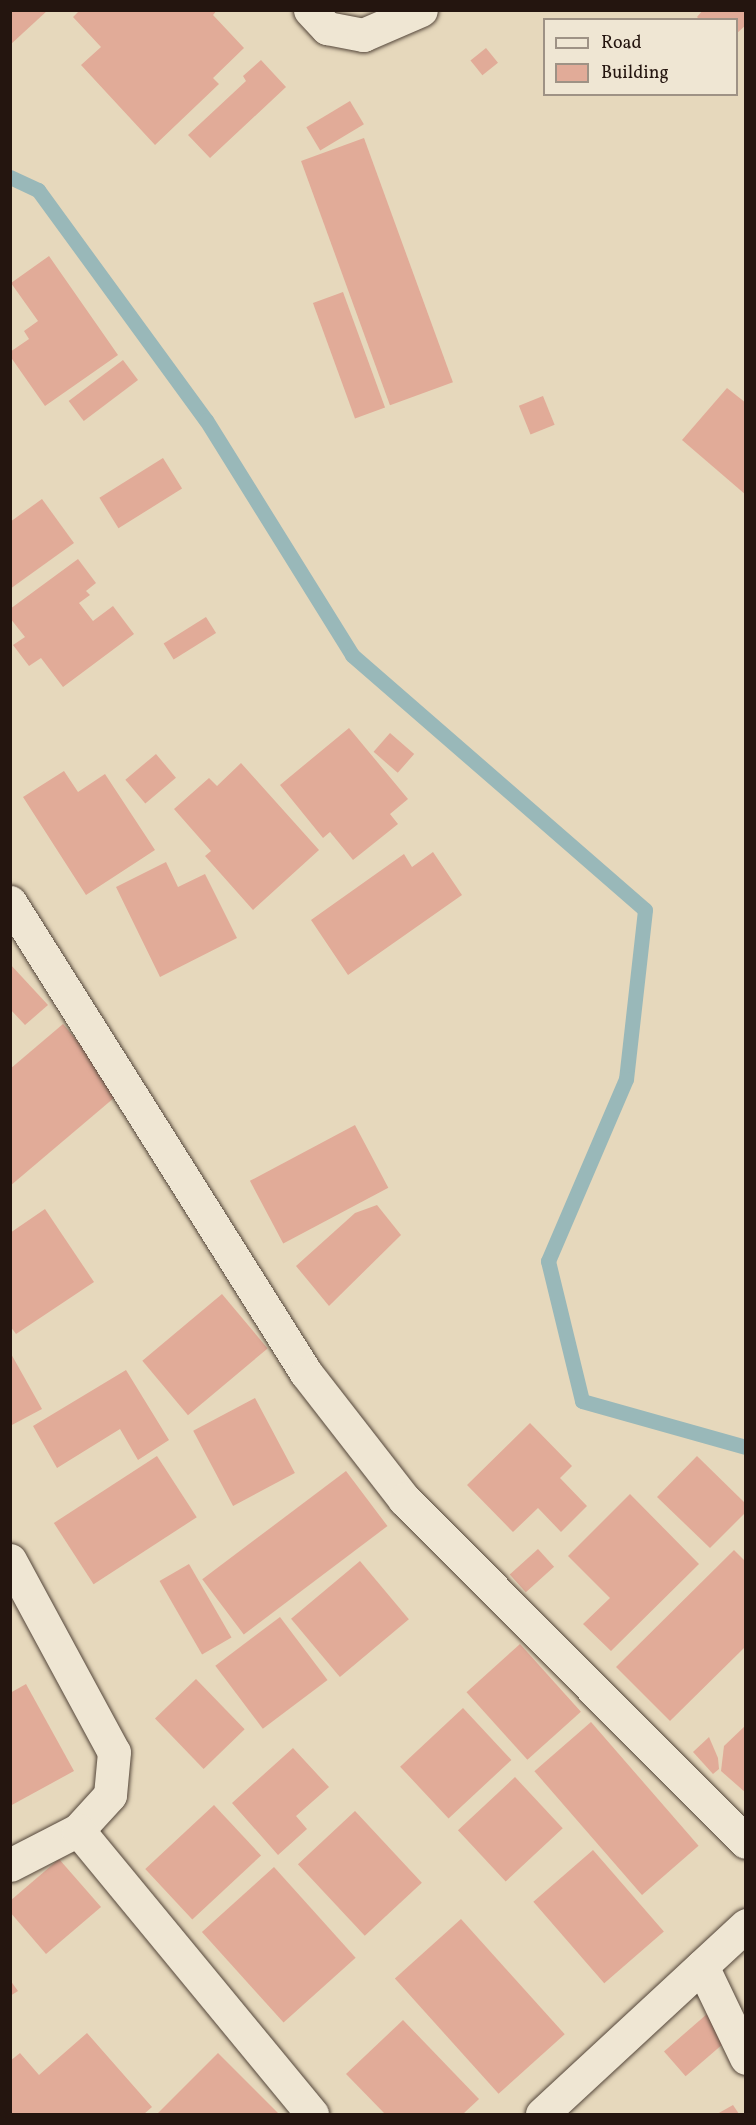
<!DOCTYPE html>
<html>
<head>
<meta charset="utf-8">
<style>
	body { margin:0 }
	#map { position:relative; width:756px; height:2125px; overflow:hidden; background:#e6d8bc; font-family:Vollkorn,serif }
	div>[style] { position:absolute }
	.stream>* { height:15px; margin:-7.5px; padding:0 7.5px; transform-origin:7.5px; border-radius:7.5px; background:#99b8b9 }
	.building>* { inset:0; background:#e1ab98; transform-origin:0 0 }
	.roads { filter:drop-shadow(0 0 2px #54463a) drop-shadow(0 0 2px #54463a) }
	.minor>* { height:33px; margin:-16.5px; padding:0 16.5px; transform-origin:16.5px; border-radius:16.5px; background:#efe6d3 }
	span { translate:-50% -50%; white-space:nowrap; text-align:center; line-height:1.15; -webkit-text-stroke:4.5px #efe6d3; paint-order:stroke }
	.frame { position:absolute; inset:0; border:12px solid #24150f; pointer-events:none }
	.legend { position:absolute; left:543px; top:18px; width:195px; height:78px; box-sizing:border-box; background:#efe6d3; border:2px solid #9e9285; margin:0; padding:8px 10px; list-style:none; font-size:18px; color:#24150f }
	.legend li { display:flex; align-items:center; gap:12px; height:30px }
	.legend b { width:30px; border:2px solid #9e9285 }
</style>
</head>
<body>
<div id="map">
	<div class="stream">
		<div style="left:10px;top:177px;width:31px;rotate:25deg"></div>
		<div style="left:38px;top:190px;width:285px;rotate:53.9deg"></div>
		<div style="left:206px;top:420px;width:277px;rotate:58.1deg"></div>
		<div style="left:352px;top:655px;width:388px;rotate:41deg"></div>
		<div style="left:645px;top:910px;width:170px;rotate:96.4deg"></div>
		<div style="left:626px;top:1079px;width:198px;rotate:113.2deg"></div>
		<div style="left:548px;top:1261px;width:144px;rotate:76.3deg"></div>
		<div style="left:582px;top:1401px;width:170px;rotate:15.7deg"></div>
	</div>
	<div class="building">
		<div style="clip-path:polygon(10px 10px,48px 10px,10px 45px)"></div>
		<div style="clip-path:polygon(80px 10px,217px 10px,213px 15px,244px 48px,213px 78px,219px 84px,155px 145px,81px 65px,101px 47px,73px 17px)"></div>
		<div style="clip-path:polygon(703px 10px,746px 10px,746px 25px,736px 34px,736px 20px,700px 20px,697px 17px)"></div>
		<div style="left:486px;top:48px;width:19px;height:20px;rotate:51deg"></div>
		<div style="clip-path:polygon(261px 60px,286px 87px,210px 158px,188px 135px,246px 81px,243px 76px)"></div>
		<div style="left:350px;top:101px;width:27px;height:51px;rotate:59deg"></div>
		<div style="left:364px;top:138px;width:260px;height:67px;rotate:70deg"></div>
		<div style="clip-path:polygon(49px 256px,118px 355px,45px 406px,10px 356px,10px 352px,29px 339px,24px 331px,38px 321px,11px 283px)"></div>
		<div style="left:343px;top:292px;width:123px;height:32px;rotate:70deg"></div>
		<div style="left:123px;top:360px;width:25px;height:68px;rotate:53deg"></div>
		<div style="clip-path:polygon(727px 388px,746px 403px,746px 495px,682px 440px)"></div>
		<div style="left:543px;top:396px;width:31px;height:26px;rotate:68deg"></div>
		<div style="left:163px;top:458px;width:36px;height:75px;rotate:58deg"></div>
		<div style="clip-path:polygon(42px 499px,74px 543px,10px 589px,10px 522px)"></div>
		<div style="clip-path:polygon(78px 559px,96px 583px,86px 591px,90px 595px,79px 603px,93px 621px,113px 606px,134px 634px,63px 687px,41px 658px,29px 666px,13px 645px,25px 637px,10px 618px,10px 609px)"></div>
		<div style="left:206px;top:617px;width:19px;height:50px;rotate:58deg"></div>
		<div style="clip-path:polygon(349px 728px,408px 799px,390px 814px,398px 824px,353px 860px,330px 832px,323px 838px,280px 785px)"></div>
		<div style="left:390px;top:733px;width:32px;height:25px;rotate:41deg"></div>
		<div style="left:156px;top:754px;width:31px;height:40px;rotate:50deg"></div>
		<div style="clip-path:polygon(241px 763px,319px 850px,253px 910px,205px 856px,211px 851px,174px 809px,209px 778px,217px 786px)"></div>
		<div style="clip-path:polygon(64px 771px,78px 792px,105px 774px,155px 850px,86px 895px,23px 797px)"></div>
		<div style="clip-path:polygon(433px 852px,462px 895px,348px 975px,311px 920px,404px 854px,412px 867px)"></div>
		<div style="clip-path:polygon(166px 862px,178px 887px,205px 874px,237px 938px,160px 977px,116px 887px)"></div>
		<div style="clip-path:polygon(10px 964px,48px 1005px,25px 1025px,10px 1009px)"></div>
		<div style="clip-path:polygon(63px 1024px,121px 1092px,10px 1186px,10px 1069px)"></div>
		<div style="left:355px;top:1125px;width:71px;height:119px;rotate:62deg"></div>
		<div style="clip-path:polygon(377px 1205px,401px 1235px,329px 1306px,296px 1266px,355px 1213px)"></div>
		<div style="clip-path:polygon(45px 1209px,94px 1282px,16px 1334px,10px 1326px,10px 1233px)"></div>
		<div style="left:222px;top:1294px;width:71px;height:104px;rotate:50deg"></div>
		<div style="clip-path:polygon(10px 1352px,42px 1409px,10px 1426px)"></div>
		<div style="clip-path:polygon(126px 1370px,169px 1440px,138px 1460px,120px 1429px,57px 1468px,33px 1426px)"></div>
		<div style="left:255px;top:1398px;width:85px;height:70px;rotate:62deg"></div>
		<div style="clip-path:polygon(530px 1423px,572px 1466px,560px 1478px,587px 1506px,561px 1532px,538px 1508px,513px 1532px,467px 1485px)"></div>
		<div style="left:157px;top:1456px;width:73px;height:123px;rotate:57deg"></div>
		<div style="clip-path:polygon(697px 1456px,746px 1504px,746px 1512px,710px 1548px,657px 1497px)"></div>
		<div style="left:346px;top:1471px;width:69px;height:180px;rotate:53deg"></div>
		<div style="clip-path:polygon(630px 1494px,699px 1564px,611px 1651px,583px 1624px,610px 1598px,568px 1556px)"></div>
		<div style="left:538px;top:1549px;width:24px;height:38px;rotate:48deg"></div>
		<div style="clip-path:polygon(734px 1550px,746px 1562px,746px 1646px,670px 1721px,616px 1667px)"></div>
		<div style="left:360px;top:1561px;width:76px;height:90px;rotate:50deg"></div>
		<div style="left:189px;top:1564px;width:85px;height:34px;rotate:60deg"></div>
		<div style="left:280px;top:1617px;width:79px;height:81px;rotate:53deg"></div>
		<div style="left:520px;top:1644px;width:91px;height:72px;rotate:48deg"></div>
		<div style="left:196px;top:1679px;width:70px;height:57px;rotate:46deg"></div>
		<div style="clip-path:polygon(26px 1684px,74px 1771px,10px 1806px,10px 1693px)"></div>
		<div style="left:463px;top:1708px;width:71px;height:86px;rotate:47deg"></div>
		<div style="left:591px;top:1722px;width:164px;height:75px;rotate:49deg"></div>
		<div style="clip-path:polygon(746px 1725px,746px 1793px,721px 1771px,724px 1746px)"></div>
		<div style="clip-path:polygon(709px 1737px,718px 1758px,719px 1769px,713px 1774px,693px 1752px)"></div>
		<div style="clip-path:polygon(293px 1748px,329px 1787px,296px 1816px,307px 1829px,278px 1855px,232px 1803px)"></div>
		<div style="left:515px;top:1777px;width:70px;height:78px;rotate:47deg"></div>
		<div style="left:214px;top:1805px;width:69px;height:94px;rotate:47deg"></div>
		<div style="left:355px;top:1811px;width:98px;height:78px;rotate:47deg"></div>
		<div style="left:593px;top:1850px;width:108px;height:79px;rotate:49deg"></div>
		<div style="clip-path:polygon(59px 1859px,101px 1907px,46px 1954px,10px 1912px,10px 1901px)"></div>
		<div style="left:274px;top:1867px;width:122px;height:97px;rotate:48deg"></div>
		<div style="left:461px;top:1919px;width:155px;height:89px;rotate:48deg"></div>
		<div style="clip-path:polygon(10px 1980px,18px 1991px,10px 1996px)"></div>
		<div style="left:707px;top:2014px;width:33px;height:57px;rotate:49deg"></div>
		<div style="clip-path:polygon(403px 2020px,479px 2099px,463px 2114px,385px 2114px,346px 2074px)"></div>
		<div style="clip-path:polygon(87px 2033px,152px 2107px,144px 2114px,10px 2114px,10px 2061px,20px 2053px,39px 2075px)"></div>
		<div style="clip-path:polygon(218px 2053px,279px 2114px,157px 2114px)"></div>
		<div style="clip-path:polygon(733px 2105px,739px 2114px,717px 2114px)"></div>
	</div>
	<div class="roads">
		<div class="minor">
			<div style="left:310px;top:10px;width:25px;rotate:47deg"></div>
			<div style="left:327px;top:28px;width:37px;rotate:11deg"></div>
			<div style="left:363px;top:35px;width:63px;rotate:-23.3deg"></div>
			<div style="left:10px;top:902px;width:556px;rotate:57.85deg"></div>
			<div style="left:306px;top:1373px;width:160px;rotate:52.1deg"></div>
			<div style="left:404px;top:1499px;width:484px;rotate:45.1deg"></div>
			<div style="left:10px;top:1560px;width:218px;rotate:61.6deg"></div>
			<div style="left:114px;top:1752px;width:43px;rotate:95.3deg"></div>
			<div style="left:110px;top:1795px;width:47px;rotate:132.4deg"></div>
			<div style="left:78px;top:1830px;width:76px;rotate:152.8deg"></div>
			<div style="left:78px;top:1830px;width:368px;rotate:50.5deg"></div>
			<div style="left:702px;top:1966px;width:102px;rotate:64.4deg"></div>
			<div style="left:542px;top:2114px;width:278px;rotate:-42.8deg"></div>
		</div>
	</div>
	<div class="frame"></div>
	<ul class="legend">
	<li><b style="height:8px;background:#efe6d3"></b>Road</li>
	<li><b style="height:16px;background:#e1ab98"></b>Building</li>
	</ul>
</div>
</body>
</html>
